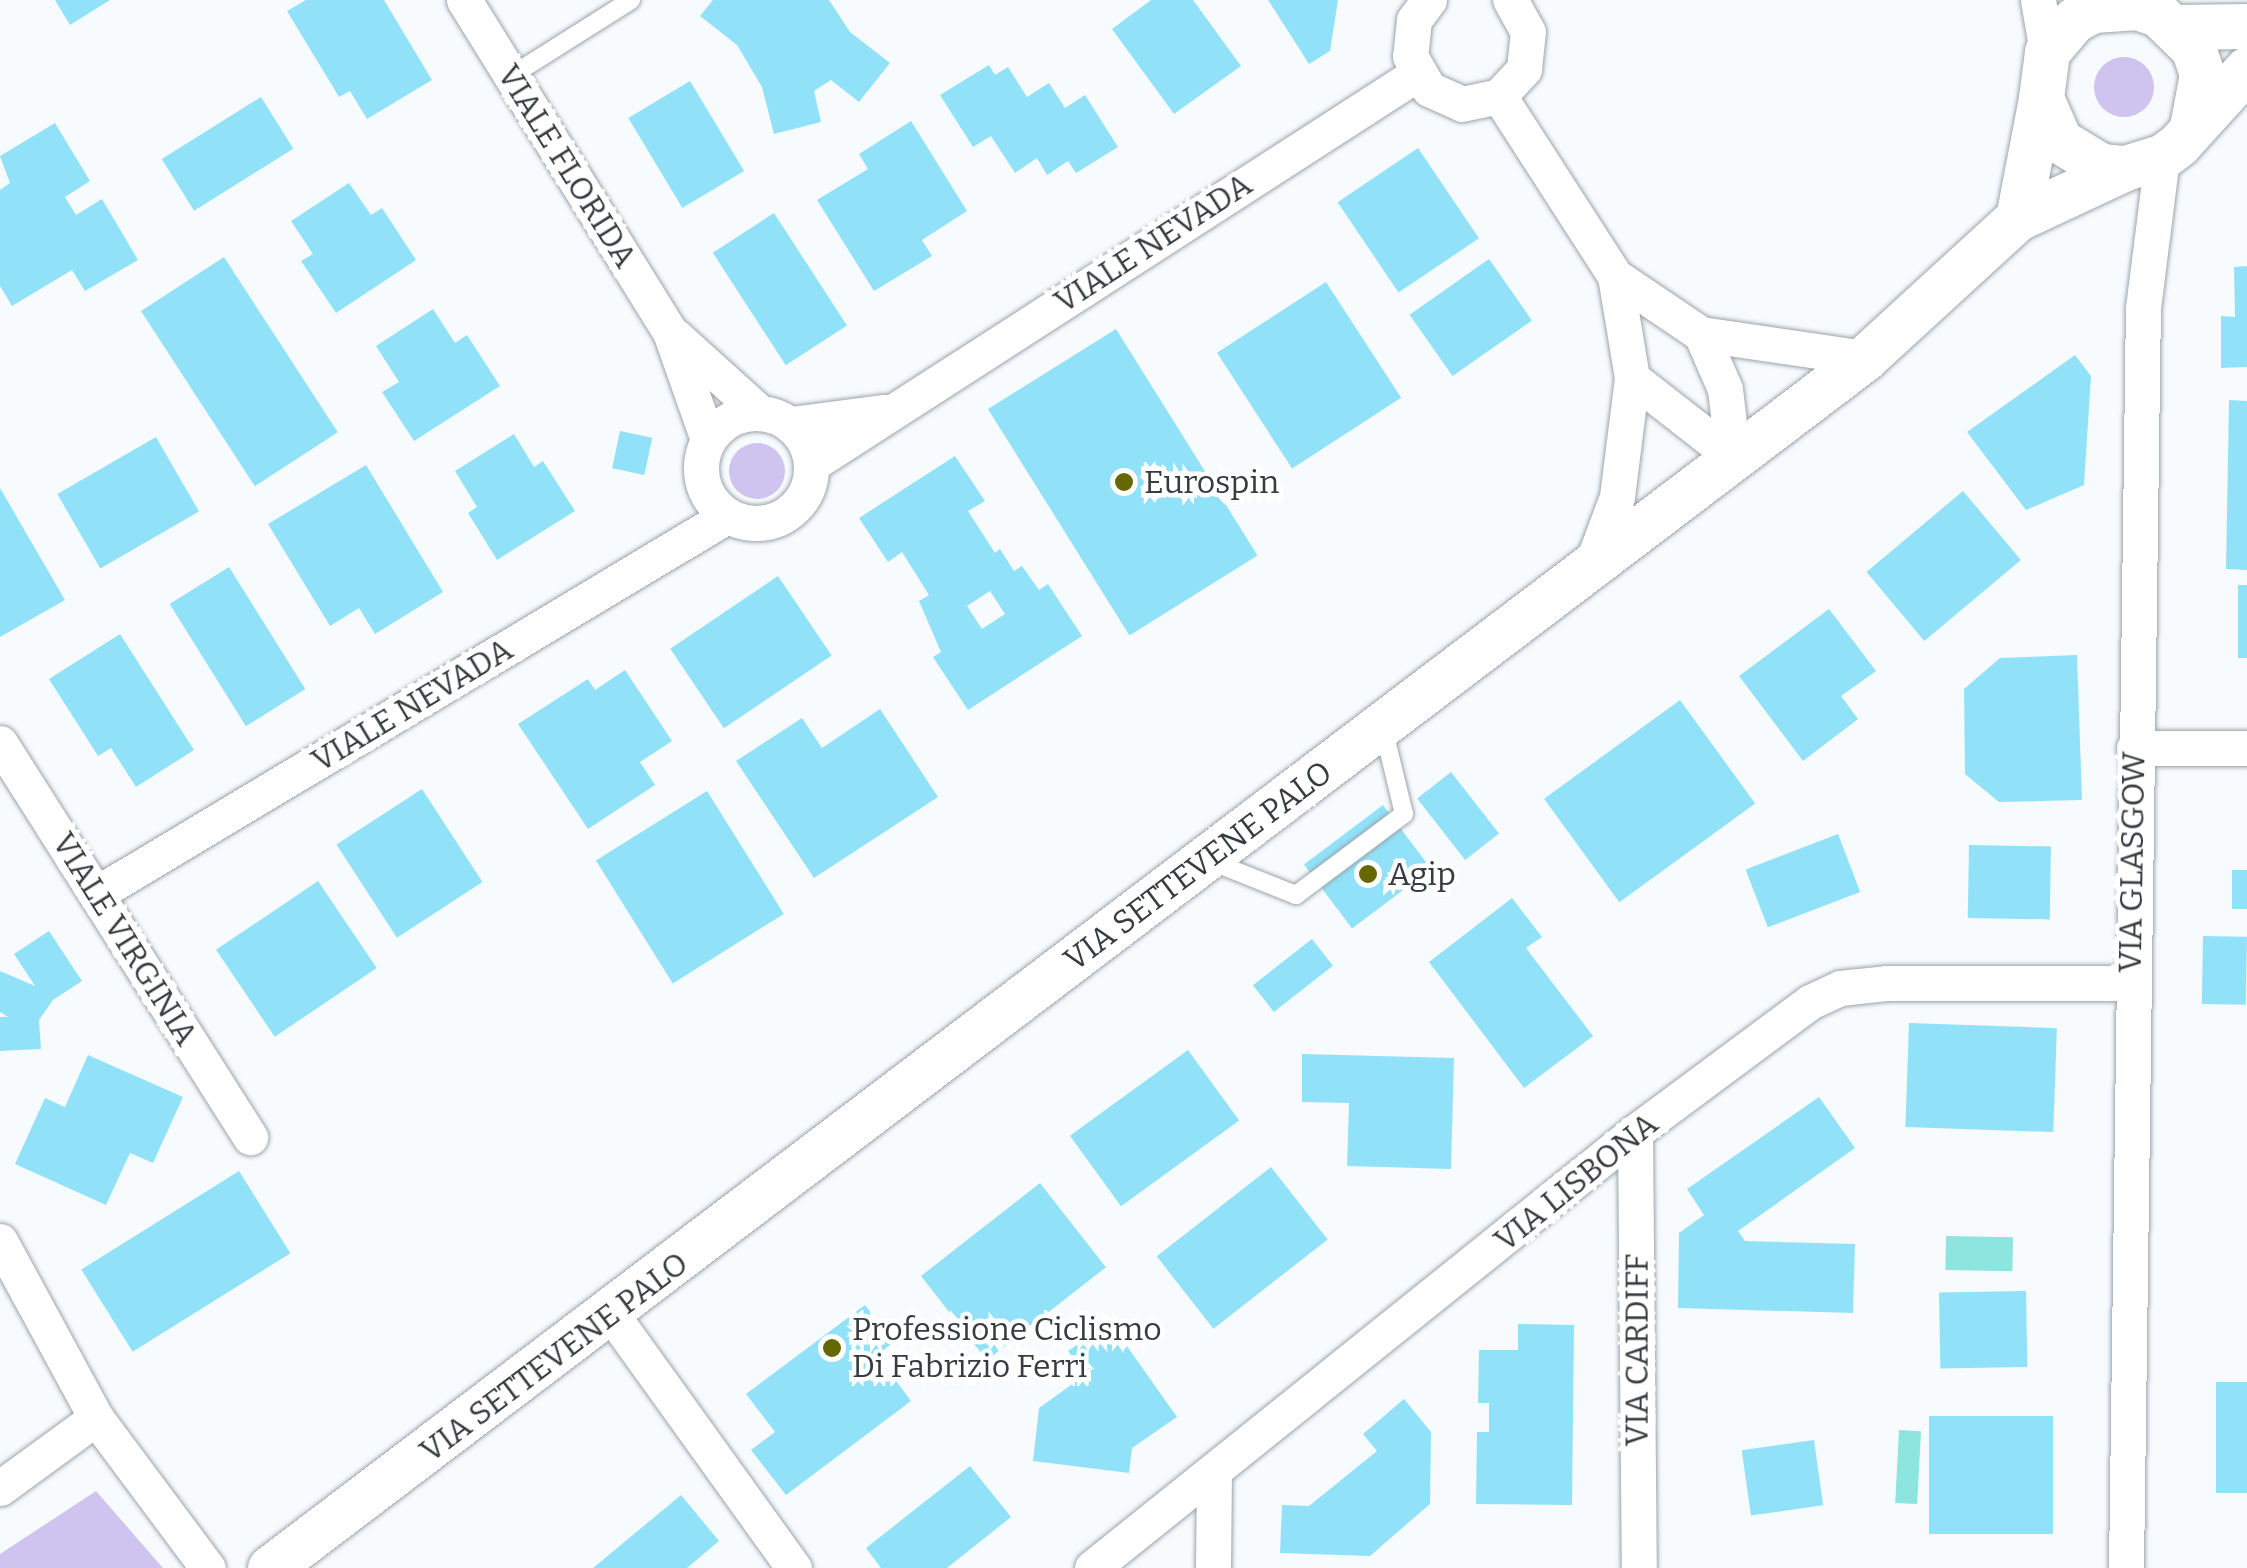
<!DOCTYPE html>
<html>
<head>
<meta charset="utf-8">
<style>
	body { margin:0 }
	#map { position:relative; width:2247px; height:1568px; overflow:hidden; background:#f8fbfe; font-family:Bitter,serif }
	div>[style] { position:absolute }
	.green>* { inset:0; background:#cfc3f0 }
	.round { border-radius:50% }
	.water>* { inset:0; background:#8de5df; transform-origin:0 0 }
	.building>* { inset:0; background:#91e2f9; transform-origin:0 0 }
	.roads { filter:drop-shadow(0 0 2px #9ca4ab) drop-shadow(0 0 2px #9ca4ab) }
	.service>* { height:18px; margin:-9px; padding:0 9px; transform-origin:9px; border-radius:9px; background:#fff }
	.minor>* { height:35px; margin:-17.5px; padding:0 17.5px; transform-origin:17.5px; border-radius:17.5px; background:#fff }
	.minor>.ring { margin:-17.5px; padding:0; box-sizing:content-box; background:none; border:35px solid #fff; border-radius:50% }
	.tertiary>* { height:45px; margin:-22.5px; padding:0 22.5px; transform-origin:22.5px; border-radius:22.5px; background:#fff }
	.dots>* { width:28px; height:28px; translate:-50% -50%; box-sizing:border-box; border:5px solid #fff; border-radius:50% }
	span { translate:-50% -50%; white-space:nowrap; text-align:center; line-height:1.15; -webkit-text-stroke:9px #fff; paint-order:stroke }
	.street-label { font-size:32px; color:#383c3e }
	.poi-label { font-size:32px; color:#383c3e }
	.left { translate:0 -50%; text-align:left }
</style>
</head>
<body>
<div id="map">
	<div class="green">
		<div class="round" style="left:2094px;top:57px;width:60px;height:60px"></div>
		<div class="round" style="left:729px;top:443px;width:56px;height:56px"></div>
		<div style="clip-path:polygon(96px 1491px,163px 1568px,0 1568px,0 1554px)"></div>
	</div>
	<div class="water">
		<div style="left:1946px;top:1236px;width:67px;height:34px;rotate:1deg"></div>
		<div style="left:1899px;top:1430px;width:22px;height:73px;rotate:3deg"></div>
	</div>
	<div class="building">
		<div style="clip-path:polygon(55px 0,110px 0,70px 25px)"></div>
		<div style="clip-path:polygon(306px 0,384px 0,432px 80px,367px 119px,350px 91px,339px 97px,287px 11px)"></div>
		<div style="clip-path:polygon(713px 0,829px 0,850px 32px,890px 63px,859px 102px,831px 80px,814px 91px,821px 122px,774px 134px,762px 87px,737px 45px,700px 16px)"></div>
		<div style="clip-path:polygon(1151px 0,1193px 0,1241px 66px,1174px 114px,1112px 29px)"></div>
		<div style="clip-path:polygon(1268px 0,1338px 0,1330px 51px,1309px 64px)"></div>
		<div style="clip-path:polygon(989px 65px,995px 75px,1008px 67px,1027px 97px,1049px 83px,1065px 108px,1085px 95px,1118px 147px,1076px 173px,1068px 161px,1047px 175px,1037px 158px,1015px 173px,991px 136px,973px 147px,940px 95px)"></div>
		<div style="left:690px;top:81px;width:105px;height:72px;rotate:59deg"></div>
		<div style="left:261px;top:97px;width:61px;height:117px;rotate:58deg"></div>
		<div style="clip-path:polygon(911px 121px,967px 211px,922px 240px,932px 256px,874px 291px,817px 200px,868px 169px,859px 154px)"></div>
		<div style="clip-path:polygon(55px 123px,90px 181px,65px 197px,76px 215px,102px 199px,138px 260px,85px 291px,72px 270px,12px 306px,0 286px,0 190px,10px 183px,0 156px)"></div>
		<div style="left:1418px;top:148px;width:109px;height:97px;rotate:56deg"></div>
		<div style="clip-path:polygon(349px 183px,371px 215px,382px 208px,416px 260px,336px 313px,301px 261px,313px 254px,291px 221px)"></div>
		<div style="left:774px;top:213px;width:134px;height:73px;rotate:57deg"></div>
		<div style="left:224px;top:257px;width:209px;height:99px;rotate:57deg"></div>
		<div style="left:1489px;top:259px;width:75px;height:97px;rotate:55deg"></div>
		<div style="clip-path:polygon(2247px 266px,2247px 367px,2221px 368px,2221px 316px,2235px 317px,2234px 267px)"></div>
		<div style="left:1326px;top:282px;width:138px;height:130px;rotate:57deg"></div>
		<div style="clip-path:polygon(433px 309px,455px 343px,467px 335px,500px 386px,414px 441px,382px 392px,399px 382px,376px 346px)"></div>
		<div style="left:1116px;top:329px;width:267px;height:151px;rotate:58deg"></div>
		<div style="clip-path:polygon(2075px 355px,2091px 376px,2084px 485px,2026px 510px,1967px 432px)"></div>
		<div style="clip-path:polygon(2229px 400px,2247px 401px,2247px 570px,2226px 569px)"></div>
		<div style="left:620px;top:431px;width:33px;height:38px;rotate:12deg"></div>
		<div style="clip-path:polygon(514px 434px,534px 467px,543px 461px,575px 511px,497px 560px,468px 513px,477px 507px,455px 471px)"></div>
		<div style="left:156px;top:437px;width:86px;height:114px;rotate:60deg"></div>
		<div style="clip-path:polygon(evenodd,955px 456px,985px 501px,968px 511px,995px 553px,1000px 549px,1014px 571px,1022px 566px,1039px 590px,1048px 584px,1082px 636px,968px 710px,933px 657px,941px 652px,919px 601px,929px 595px,902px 552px,888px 562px,859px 518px,955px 456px,990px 591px,1005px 614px,982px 629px,967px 606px,990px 591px)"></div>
		<div style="clip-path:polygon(366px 465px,443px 592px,375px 634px,359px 608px,330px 626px,268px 524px)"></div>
		<div style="clip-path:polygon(0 488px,65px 600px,0 637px)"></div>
		<div style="left:1963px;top:491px;width:90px;height:126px;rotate:50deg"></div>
		<div style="left:229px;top:567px;width:144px;height:70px;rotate:58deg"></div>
		<div style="left:778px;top:576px;width:96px;height:130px;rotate:56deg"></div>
		<div style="left:2238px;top:585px;width:9px;height:73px"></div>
		<div style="clip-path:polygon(1829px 609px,1876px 671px,1841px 696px,1858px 719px,1803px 761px,1739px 676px)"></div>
		<div style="clip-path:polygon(120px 634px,194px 750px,136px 787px,111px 748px,98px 756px,49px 679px)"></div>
		<div style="clip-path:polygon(2077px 655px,2082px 800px,1999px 802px,1965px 774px,1964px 689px,2000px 658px)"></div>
		<div style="clip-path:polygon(625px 670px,672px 741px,640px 762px,655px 785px,588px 829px,518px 724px,588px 679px,595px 690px)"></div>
		<div style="left:1680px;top:700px;width:128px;height:168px;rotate:54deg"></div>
		<div style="clip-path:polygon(880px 709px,938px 797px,814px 878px,736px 761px,802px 718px,822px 748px)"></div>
		<div style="left:1451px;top:772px;width:78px;height:43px;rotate:52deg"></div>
		<div style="left:422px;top:789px;width:111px;height:102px;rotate:57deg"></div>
		<div style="left:707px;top:791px;width:145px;height:131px;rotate:58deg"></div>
		<div style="left:1383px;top:805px;width:80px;height:99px;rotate:53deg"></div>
		<div style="left:1838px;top:834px;width:62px;height:99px;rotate:69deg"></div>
		<div style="left:1969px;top:845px;width:82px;height:73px;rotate:1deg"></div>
		<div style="left:2232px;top:870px;width:15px;height:39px"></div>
		<div style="left:318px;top:881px;width:105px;height:123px;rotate:56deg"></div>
		<div style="clip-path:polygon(1512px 898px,1542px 937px,1526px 948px,1593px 1036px,1524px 1088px,1429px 962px)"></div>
		<div style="clip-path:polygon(49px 931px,82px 981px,53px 1000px,39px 1020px,41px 1049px,0 1051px,0 1017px,8px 1017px,0 1012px,0 971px,35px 986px,14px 954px)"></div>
		<div style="left:2203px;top:936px;width:44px;height:68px;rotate:1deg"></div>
		<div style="left:1312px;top:939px;width:34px;height:75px;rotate:52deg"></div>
		<div style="left:1909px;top:1023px;width:148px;height:104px;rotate:2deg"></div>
		<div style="left:1188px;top:1050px;width:87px;height:146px;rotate:54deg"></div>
		<div style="clip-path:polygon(1302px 1054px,1454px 1058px,1451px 1169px,1347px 1166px,1349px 1103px,1302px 1102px)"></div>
		<div style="clip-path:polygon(88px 1055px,183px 1097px,153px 1163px,130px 1153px,106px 1205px,15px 1164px,45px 1098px,65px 1107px)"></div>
		<div style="clip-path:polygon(1819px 1097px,1855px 1148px,1738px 1231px,1745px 1241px,1855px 1244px,1853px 1313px,1678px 1308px,1679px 1233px,1704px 1215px,1687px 1189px)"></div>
		<div style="left:1271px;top:1167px;width:92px;height:145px;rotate:52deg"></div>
		<div style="left:239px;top:1171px;width:97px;height:186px;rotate:58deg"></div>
		<div style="left:1040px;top:1183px;width:107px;height:151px;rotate:52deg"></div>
		<div style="left:2026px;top:1291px;width:76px;height:87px;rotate:89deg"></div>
		<div style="clip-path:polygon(865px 1305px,894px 1342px,877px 1355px,911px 1401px,786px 1495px,751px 1450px,775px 1432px,746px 1394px)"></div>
		<div style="clip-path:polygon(1110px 1322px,1177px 1417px,1132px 1448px,1129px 1473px,1033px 1461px,1039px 1408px,1085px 1375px,1068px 1351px)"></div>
		<div style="clip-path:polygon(1518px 1324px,1574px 1325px,1572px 1505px,1476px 1504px,1477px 1432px,1489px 1432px,1489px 1403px,1478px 1403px,1479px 1350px,1518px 1350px)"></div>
		<div style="left:2216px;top:1382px;width:31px;height:111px"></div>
		<div style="clip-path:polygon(1404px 1399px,1431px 1432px,1430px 1504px,1370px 1556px,1280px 1553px,1282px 1505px,1309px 1506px,1377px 1451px,1363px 1434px)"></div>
		<div style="left:1929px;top:1416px;width:124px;height:118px"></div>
		<div style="left:1814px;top:1440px;width:66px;height:73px;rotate:82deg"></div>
		<div style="clip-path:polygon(970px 1466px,1011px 1517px,947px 1568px,881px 1568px,866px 1548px)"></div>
		<div style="clip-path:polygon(681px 1495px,719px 1541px,687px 1568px,593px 1568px)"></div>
	</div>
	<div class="roads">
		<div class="service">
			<div style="left:511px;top:76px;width:142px;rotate:-32.3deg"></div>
			<div style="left:1208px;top:860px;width:95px;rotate:21.7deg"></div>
			<div style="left:1296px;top:895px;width:135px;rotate:-36.9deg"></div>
			<div style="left:1404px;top:814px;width:89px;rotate:-103.6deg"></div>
		</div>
		<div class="minor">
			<div style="left:464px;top:0;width:391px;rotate:58.2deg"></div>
			<div style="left:670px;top:332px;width:114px;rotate:70.6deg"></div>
			<div style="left:1429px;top:0;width:25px;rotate:127deg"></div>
			<div style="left:1414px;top:20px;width:36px;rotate:96deg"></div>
			<div style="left:1410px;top:56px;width:38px;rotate:60deg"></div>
			<div style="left:1429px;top:89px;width:36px;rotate:24deg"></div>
			<div style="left:1462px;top:104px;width:38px;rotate:-12deg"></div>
			<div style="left:1499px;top:96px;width:37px;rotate:-47deg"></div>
			<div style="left:1524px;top:69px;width:37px;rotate:-84deg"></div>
			<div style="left:1528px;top:32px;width:37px;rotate:-119deg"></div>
			<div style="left:2038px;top:0;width:53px;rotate:80.2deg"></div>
			<div style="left:1499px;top:96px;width:214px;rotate:57.2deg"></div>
			<div style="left:1615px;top:276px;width:103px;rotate:80.5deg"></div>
			<div style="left:1632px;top:378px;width:120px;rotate:97.2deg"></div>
			<div style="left:1617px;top:497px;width:74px;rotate:110.6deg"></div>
			<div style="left:1615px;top:276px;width:104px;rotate:34deg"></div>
			<div style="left:1701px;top:334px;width:166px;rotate:8.3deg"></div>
			<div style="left:1701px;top:334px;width:60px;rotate:66.4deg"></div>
			<div style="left:1725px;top:389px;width:68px;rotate:83.3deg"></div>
			<div style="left:675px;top:336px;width:113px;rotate:42.1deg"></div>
			<div style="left:1632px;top:378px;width:128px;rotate:38deg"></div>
			<div class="ring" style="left:701px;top:413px;width:75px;height:75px"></div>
			<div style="left:791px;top:424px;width:94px;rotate:-7.4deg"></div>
			<div style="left:812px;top:464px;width:720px;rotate:-32.81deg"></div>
			<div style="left:0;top:743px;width:467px;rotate:57.6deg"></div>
			<div style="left:2134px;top:748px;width:113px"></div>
			<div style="left:96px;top:894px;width:736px;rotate:-30.92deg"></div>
			<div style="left:1635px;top:1132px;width:436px;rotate:89.5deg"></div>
			<div style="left:0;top:1241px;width:201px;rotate:61.5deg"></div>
			<div style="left:96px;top:1418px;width:187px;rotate:53.3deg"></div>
			<div style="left:612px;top:1315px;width:312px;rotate:54.3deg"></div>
			<div style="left:0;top:1488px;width:119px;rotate:-36.1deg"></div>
			<div style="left:1092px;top:1568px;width:696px;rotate:-38.76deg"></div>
			<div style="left:1635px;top:1132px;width:218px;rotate:-36.6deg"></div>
			<div style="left:1810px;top:1002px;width:33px;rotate:-25deg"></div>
			<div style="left:1840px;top:988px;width:46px;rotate:-6.2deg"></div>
			<div style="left:1886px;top:983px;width:244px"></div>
			<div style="left:1213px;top:1568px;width:92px;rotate:-89.4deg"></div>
			<div style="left:2126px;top:1568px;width:1260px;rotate:-89.23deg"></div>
			<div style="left:2143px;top:308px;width:152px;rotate:-82.8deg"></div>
		</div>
		<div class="tertiary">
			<div style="left:2176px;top:27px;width:71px;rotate:-0.8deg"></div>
			<div style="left:2192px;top:127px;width:54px;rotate:-79.3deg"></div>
			<div style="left:2202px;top:74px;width:28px;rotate:-109deg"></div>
			<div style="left:2193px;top:48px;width:49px;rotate:-135.8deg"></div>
			<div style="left:2158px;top:14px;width:22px;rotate:-162deg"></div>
			<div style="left:2137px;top:7px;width:44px;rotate:176.1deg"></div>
			<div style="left:2093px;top:10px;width:21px;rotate:152deg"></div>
			<div style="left:2074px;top:20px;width:42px;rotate:130.2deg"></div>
			<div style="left:2047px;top:52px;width:46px;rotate:97.4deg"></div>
			<div style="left:2041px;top:98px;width:47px;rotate:66.2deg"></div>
			<div style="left:2060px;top:141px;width:48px;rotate:31.4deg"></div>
			<div style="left:2101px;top:166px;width:24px;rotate:5deg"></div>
			<div style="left:2125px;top:168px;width:39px;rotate:-17deg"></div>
			<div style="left:2162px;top:157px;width:21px;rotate:-37deg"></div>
			<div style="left:2179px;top:144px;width:101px;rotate:-47.8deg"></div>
			<div style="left:2018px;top:218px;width:122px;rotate:-79.1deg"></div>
			<div style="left:270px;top:1568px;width:2002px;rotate:-37.18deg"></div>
			<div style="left:1865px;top:358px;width:207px;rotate:-42.5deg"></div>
			<div style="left:2018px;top:218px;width:118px;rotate:-25deg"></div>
		</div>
	</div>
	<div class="dots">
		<div style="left:1124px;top:482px;background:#676700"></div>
		<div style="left:1368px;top:874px;background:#676700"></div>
		<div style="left:832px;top:1348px;background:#676700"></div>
	</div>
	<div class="street-label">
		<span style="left:567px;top:166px;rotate:58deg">VIALE FLORIDA</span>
		<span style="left:1153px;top:243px;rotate:-33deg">VIALE NEVADA</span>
		<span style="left:412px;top:705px;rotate:-31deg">VIALE NEVADA</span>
		<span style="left:2132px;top:862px;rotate:-89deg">VIA GLASGOW</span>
		<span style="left:1198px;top:866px;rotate:-37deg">VIA SETTEVENE PALO</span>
		<span style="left:125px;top:939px;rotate:58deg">VIALE VIRGINIA</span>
		<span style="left:1576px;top:1182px;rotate:-39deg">VIA LISBONA</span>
		<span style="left:1637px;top:1350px;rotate:-90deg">VIA CARDIFF</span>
		<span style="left:554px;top:1357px;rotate:-37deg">VIA SETTEVENE PALO</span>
	</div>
	<div class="poi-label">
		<span class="left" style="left:1144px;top:482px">Eurospin</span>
		<span class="left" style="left:1388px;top:874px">Agip</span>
		<span class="left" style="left:852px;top:1348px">Professione Ciclismo<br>Di Fabrizio Ferri</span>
	</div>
</div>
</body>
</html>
